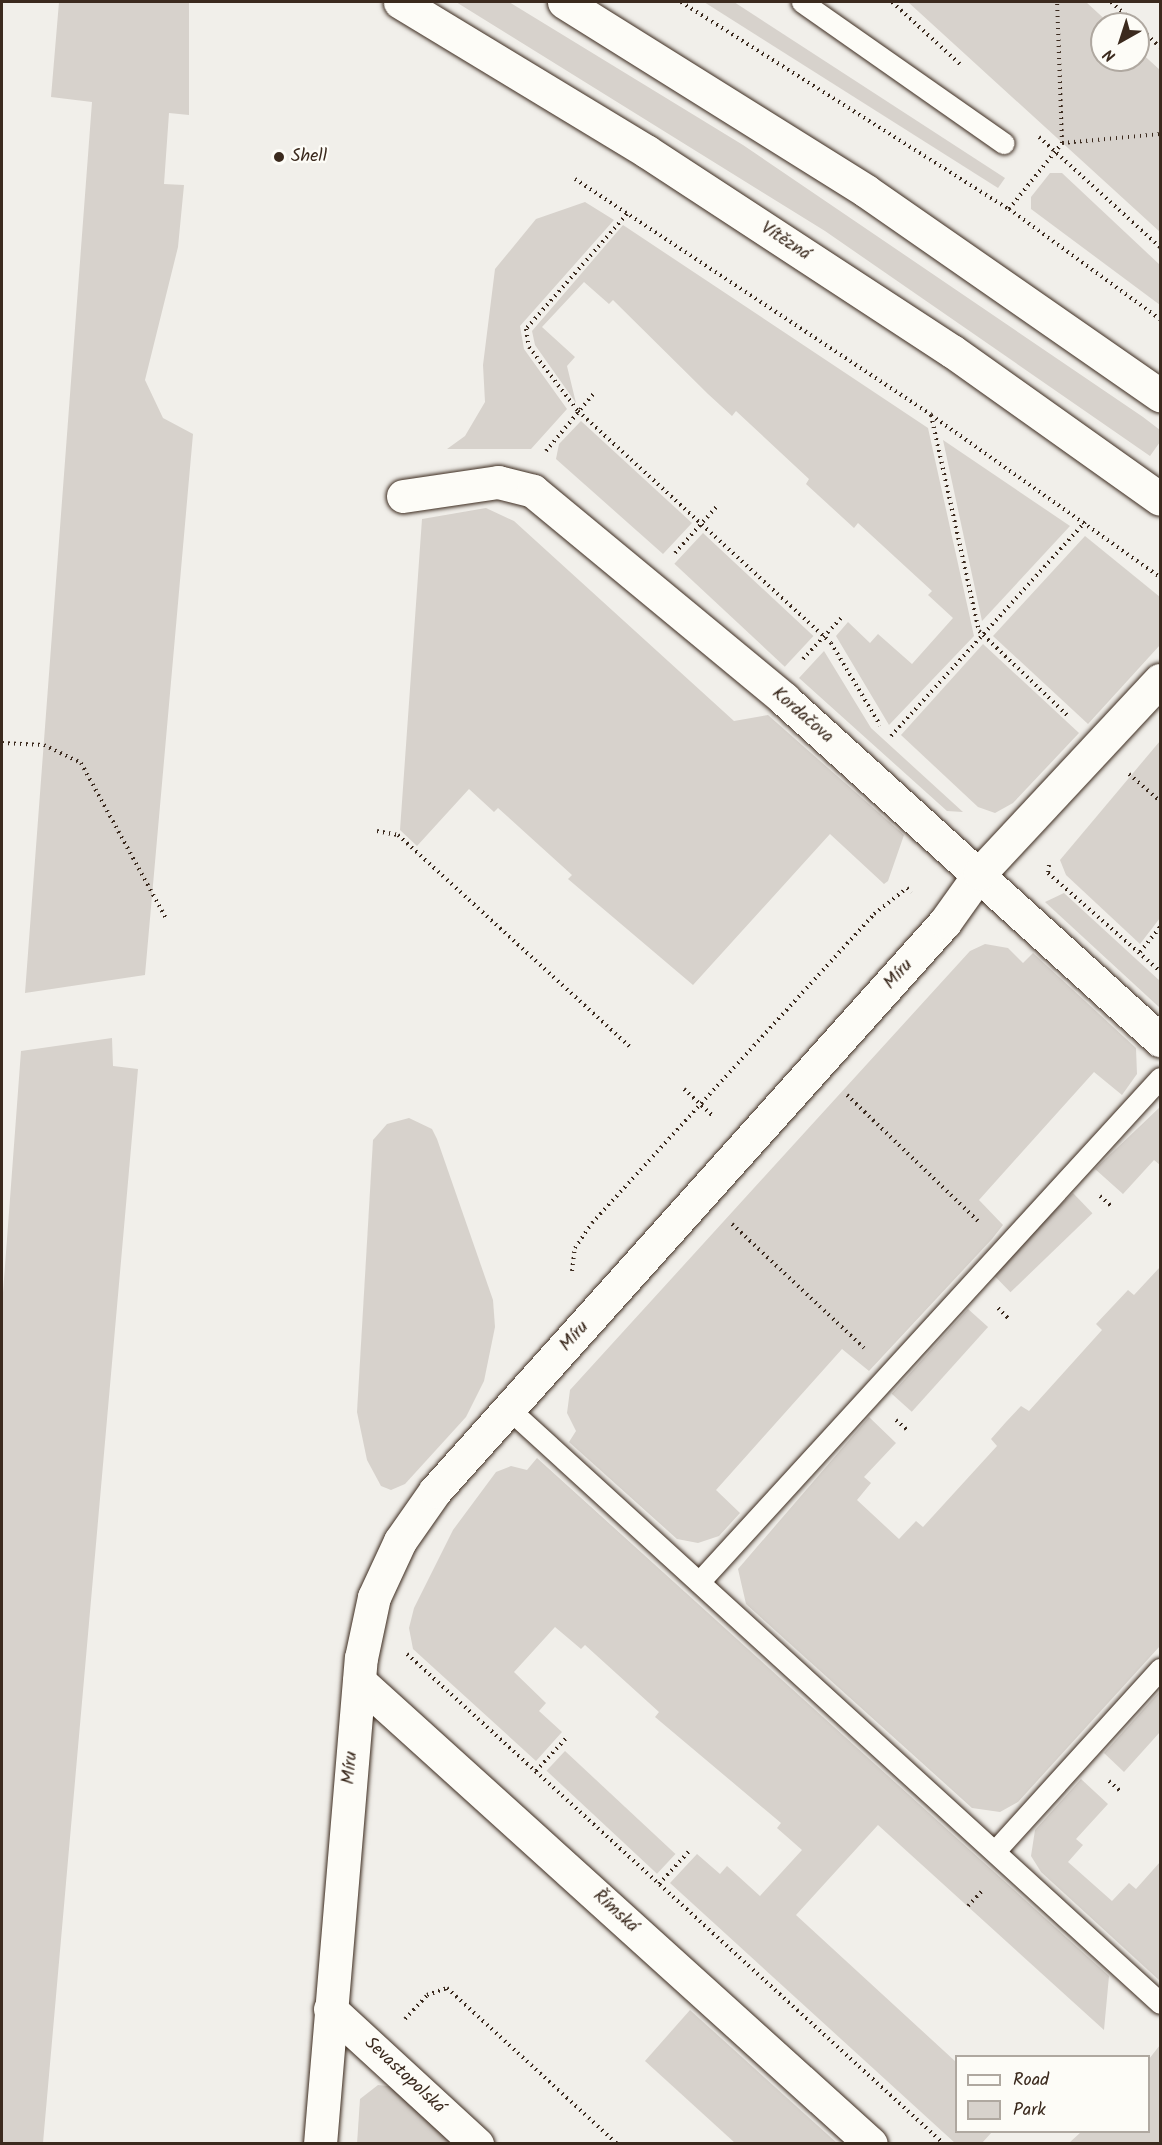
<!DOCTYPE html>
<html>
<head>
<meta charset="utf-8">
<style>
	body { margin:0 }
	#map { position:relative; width:1162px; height:2145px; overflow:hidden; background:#f1efea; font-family:Kalam,sans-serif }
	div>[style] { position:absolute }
	.green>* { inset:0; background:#d7d2cc; transform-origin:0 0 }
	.path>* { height:4px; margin-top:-2px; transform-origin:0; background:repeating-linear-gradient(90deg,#3b2a1e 0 1.5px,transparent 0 6px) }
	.roads { filter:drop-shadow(0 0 2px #3b2a1e) drop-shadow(0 0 2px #3b2a1e) }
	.service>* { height:21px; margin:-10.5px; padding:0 10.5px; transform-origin:10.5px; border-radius:10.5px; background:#fdfcf7 }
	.minor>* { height:33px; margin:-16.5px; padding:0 16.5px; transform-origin:16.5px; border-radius:16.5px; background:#fdfcf7 }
	.secondary>* { height:33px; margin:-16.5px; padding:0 16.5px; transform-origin:16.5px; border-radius:16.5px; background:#fdfcf7 }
	.dots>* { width:16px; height:16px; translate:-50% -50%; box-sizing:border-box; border:3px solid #fdfcf7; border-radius:50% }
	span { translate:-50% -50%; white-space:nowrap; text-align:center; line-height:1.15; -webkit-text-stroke:4.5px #fdfcf7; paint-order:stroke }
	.poi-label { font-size:18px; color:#3b2a1e }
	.left { translate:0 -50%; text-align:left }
	.street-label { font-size:18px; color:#3b2a1e }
	.frame { position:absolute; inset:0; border:3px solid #3b2a1e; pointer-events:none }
	.legend { position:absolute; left:955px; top:2055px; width:195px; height:78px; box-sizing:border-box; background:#fdfcf7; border:2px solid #afa8a0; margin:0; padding:8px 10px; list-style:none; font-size:18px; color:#3b2a1e }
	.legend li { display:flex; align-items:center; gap:12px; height:30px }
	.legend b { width:30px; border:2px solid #afa8a0 }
	.north { position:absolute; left:1090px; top:12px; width:60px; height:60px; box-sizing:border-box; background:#fdfcf7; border:2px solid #afa8a0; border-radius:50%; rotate:219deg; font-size:16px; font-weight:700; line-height:24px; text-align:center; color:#3b2a1e }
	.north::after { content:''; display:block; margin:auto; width:21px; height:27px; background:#3b2a1e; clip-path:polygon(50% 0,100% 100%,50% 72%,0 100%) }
</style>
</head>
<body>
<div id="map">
	<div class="green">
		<div style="clip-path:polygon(59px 2px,189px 2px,189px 115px,169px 113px,164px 184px,184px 185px,178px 247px,145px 380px,163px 418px,193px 434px,145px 975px,25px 993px,92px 102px,51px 97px)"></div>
		<div style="clip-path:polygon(456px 2px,509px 2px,743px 145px,1143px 417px,1160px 430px,1160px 442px,1150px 456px,825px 231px)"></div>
		<div style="clip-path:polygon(704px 2px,734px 2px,1005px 178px,998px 188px)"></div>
		<div style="clip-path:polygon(908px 2px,1086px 2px,1110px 24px,1102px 24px,1102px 60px,1138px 60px,1138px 50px,1160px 70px,1160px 232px)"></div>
		<div style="clip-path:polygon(1050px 173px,1062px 173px,1160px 265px,1160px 305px,1031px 209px,1031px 197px)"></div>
		<div style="clip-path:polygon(585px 202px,614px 220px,520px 326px,524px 349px,567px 409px,531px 449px,447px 449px,465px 436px,485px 402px,483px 365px,495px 269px,536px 219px)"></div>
		<div style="clip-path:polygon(623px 225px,928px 428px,974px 636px,889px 725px,836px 636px,848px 622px,870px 643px,878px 634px,912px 664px,953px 618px,928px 595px,932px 591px,858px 523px,854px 528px,806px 484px,809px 479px,736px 411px,732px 416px,708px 394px,613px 300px,609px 304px,584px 282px,542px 327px,575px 357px,567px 366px,576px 403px,535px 345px,532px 331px)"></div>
		<div style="clip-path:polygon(581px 421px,692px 523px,663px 554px,556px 459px,559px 444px)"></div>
		<div style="clip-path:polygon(943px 440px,1070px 526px,982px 621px)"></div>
		<div style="clip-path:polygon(486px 508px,514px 521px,734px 721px,768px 715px,904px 835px,888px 881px,884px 884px,830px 834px,693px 985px,568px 879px,572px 875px,498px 808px,494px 812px,469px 789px,417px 846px,400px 830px,422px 519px)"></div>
		<div style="left:703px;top:533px;width:151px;height:42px;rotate:43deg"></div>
		<div style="clip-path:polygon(1085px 536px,1160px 597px,1160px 645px,1088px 724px,993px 636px)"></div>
		<div style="clip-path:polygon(983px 644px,1079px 733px,1013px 803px,995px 813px,978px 807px,901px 735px)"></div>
		<div style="clip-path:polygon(824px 651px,871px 728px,963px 812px,947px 811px,799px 678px)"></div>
		<div style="clip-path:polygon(1160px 741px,1160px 918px,1140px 944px,1066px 875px,1060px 860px)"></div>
		<div style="clip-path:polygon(1064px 893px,1160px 981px,1160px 1008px,1045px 902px)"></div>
		<div style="clip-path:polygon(985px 944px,1008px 948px,1023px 963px,1033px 953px,1136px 1048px,1137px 1074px,1122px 1095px,1094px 1072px,979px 1200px,1003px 1225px,992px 1239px,869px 1371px,842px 1349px,716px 1490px,740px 1513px,719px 1536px,698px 1543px,677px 1539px,569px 1442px,576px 1431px,567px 1413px,570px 1390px,970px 951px)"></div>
		<div style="clip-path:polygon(112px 1038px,113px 1066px,138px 1069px,43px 2143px,2px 2143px,2px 1306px,21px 1051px)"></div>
		<div style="clip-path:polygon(1160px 1107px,1160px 1165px,1154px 1160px,1123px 1194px,1095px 1169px)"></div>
		<div style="clip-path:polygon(409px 1118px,432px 1129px,437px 1139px,493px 1300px,495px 1327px,484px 1381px,466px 1417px,405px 1484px,391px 1490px,381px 1486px,367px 1460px,357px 1412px,373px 1140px,387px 1124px)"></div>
		<div style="left:1073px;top:1193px;width:28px;height:114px;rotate:46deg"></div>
		<div style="clip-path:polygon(1160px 1267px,1160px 1646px,1018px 1802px,1000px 1812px,972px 1808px,746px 1604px,738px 1569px,869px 1417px,896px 1443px,864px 1477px,871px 1483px,857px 1500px,899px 1539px,916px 1521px,923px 1527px,997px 1446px,991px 1439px,1006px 1422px,1021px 1406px,1029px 1411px,1102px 1330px,1096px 1324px,1128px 1290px,1134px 1295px)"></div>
		<div style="left:968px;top:1309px;width:27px;height:114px;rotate:42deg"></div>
		<div style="clip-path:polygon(537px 1458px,1109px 1976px,1104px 2030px,878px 1825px,796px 1915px,956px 2062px,956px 2132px,992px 2132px,982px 2143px,955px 2143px,670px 1883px,697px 1854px,720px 1874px,727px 1866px,760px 1896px,802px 1850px,777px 1828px,781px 1823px,655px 1717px,659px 1712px,585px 1645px,581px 1649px,555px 1627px,514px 1672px,546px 1703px,539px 1711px,562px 1732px,536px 1761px,413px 1649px,409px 1628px,414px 1608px,453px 1530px,496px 1472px,511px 1466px,527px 1470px)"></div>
		<div style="clip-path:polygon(1160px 1691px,1160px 1732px,1124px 1772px,1104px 1753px)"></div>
		<div style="left:565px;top:1751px;width:151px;height:27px;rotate:43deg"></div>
		<div style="clip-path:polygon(1081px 1779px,1108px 1804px,1076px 1839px,1083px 1845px,1068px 1862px,1112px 1901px,1129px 1883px,1136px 1889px,1160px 1862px,1160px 1981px,1041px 1872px,1031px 1856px,1035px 1830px)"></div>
		<div style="clip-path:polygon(690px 2010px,837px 2143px,735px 2143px,645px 2061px)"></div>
		<div style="clip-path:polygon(1160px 2045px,1160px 2143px,1069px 2143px,1081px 2132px,1148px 2132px,1149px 2059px)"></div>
		<div style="clip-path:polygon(378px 2085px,395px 2087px,461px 2144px,357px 2144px,360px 2099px)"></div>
	</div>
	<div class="path">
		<div style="left:681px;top:2px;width:388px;rotate:32.3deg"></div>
		<div style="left:1009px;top:209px;width:187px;rotate:36.1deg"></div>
		<div style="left:892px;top:2px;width:93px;rotate:42.4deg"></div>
		<div style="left:1111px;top:2px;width:33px;rotate:41deg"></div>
		<div style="left:1138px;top:26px;width:30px;rotate:44deg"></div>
		<div style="left:1039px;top:137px;width:164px;rotate:42.3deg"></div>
		<div style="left:1062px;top:143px;width:98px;rotate:-5.2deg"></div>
		<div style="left:575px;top:179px;width:427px;rotate:33.5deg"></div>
		<div style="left:931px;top:415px;width:281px;rotate:35.3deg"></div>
		<div style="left:1009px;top:209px;width:85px;rotate:-51.2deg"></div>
		<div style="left:1062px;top:143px;width:141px;rotate:-92deg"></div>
		<div style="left:627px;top:214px;width:153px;rotate:131.3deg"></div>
		<div style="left:526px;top:329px;width:18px;rotate:81deg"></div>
		<div style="left:529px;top:347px;width:81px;rotate:52.6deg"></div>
		<div style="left:578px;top:411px;width:343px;rotate:42.5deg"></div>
		<div style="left:831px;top:643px;width:96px;rotate:59.1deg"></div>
		<div style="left:931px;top:415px;width:221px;rotate:77.5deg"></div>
		<div style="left:979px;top:631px;width:122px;rotate:43.7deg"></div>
		<div style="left:546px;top:451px;width:77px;rotate:-50.3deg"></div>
		<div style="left:675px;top:553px;width:64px;rotate:-48.1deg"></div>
		<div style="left:803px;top:659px;width:57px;rotate:-47.1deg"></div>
		<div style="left:891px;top:736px;width:289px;rotate:-47.8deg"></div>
		<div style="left:2px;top:743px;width:42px;rotate:2.7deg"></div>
		<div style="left:44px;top:745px;width:41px;rotate:25.9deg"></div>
		<div style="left:81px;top:763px;width:177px;rotate:61.3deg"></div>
		<div style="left:1129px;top:774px;width:41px;rotate:41.1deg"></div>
		<div style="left:377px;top:831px;width:21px;rotate:11deg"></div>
		<div style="left:398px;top:835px;width:317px;rotate:42.4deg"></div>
		<div style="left:1049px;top:865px;width:8px;rotate:97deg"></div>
		<div style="left:1048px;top:873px;width:149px;rotate:41.2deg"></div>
		<div style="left:1140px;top:952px;width:32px;rotate:-51deg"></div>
		<div style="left:684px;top:1089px;width:41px;rotate:43deg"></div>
		<div style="left:847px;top:1095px;width:182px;rotate:43.9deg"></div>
		<div style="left:1100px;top:1196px;width:15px;rotate:42deg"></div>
		<div style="left:732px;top:1224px;width:181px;rotate:43.2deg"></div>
		<div style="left:572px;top:1271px;width:23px;rotate:-83deg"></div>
		<div style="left:575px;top:1248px;width:30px;rotate:-56deg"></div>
		<div style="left:592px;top:1223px;width:418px;rotate:-47.6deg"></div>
		<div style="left:874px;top:914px;width:42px;rotate:-38.2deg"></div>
		<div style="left:907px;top:888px;width:6px;rotate:39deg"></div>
		<div style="left:998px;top:1308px;width:16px;rotate:45deg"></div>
		<div style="left:896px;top:1420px;width:15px;rotate:42deg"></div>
		<div style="left:407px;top:1654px;width:727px;rotate:42.38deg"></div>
		<div style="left:536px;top:1771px;width:46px;rotate:-47.6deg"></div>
		<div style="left:1109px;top:1781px;width:15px;rotate:42deg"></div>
		<div style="left:659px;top:1884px;width:47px;rotate:-47.6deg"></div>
		<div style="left:968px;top:1906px;width:21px;rotate:-47deg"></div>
		<div style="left:405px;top:2019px;width:33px;rotate:-47deg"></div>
		<div style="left:427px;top:1995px;width:21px;rotate:-19deg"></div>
		<div style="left:447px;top:1988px;width:231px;rotate:42.5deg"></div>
	</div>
	<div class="roads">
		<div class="service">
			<div style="left:802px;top:2px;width:246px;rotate:35deg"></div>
			<div style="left:510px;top:1410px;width:880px;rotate:42.37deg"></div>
			<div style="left:699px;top:1582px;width:683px;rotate:-47.55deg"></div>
			<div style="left:995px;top:1851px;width:246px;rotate:-47.8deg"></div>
		</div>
		<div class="minor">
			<div style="left:403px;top:496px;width:96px;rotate:-8.4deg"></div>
			<div style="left:498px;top:482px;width:36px;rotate:14deg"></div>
			<div style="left:533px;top:491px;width:326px;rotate:39.6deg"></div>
			<div style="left:784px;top:699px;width:508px;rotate:42.21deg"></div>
			<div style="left:359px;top:1681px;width:690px;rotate:42.12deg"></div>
			<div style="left:330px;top:2009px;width:200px;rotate:42.6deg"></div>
			<div style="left:320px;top:2144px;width:488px;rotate:-85.2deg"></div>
			<div style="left:361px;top:1658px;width:62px;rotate:-78deg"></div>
			<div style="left:374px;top:1597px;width:62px;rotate:-65.1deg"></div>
			<div style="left:400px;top:1541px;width:61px;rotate:-55deg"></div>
			<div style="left:435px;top:1491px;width:764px;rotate:-48.13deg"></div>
			<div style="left:945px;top:922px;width:60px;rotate:-54.5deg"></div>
			<div style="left:980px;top:873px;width:264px;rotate:-47deg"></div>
		</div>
		<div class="secondary">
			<div style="left:400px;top:2px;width:288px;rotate:31.2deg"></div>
			<div style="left:646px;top:151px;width:366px;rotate:33.2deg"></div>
			<div style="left:952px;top:351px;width:255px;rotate:35.4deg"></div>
			<div style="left:564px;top:2px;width:356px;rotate:32deg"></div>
			<div style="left:866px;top:191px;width:358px;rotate:34.8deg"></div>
		</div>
	</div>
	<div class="dots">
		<div style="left:279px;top:157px;background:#3b2a1e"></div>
	</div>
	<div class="poi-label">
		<span class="left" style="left:291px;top:157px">Shell</span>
	</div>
	<div class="street-label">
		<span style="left:785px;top:242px;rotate:33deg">Vítězná</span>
		<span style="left:802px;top:716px;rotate:41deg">Kordačova</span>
		<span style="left:899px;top:975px;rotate:-48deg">Míru</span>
		<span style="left:575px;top:1337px;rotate:-48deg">Míru</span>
		<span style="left:351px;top:1768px;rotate:-85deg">Míru</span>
		<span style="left:615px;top:1912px;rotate:42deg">Římská</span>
		<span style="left:404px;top:2076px;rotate:43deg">Sevastopolská</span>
	</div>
	<div class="frame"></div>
	<ul class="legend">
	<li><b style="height:8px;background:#fdfcf7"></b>Road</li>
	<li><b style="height:16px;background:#d7d2cc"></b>Park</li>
	</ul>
	<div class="north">N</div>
</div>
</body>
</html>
